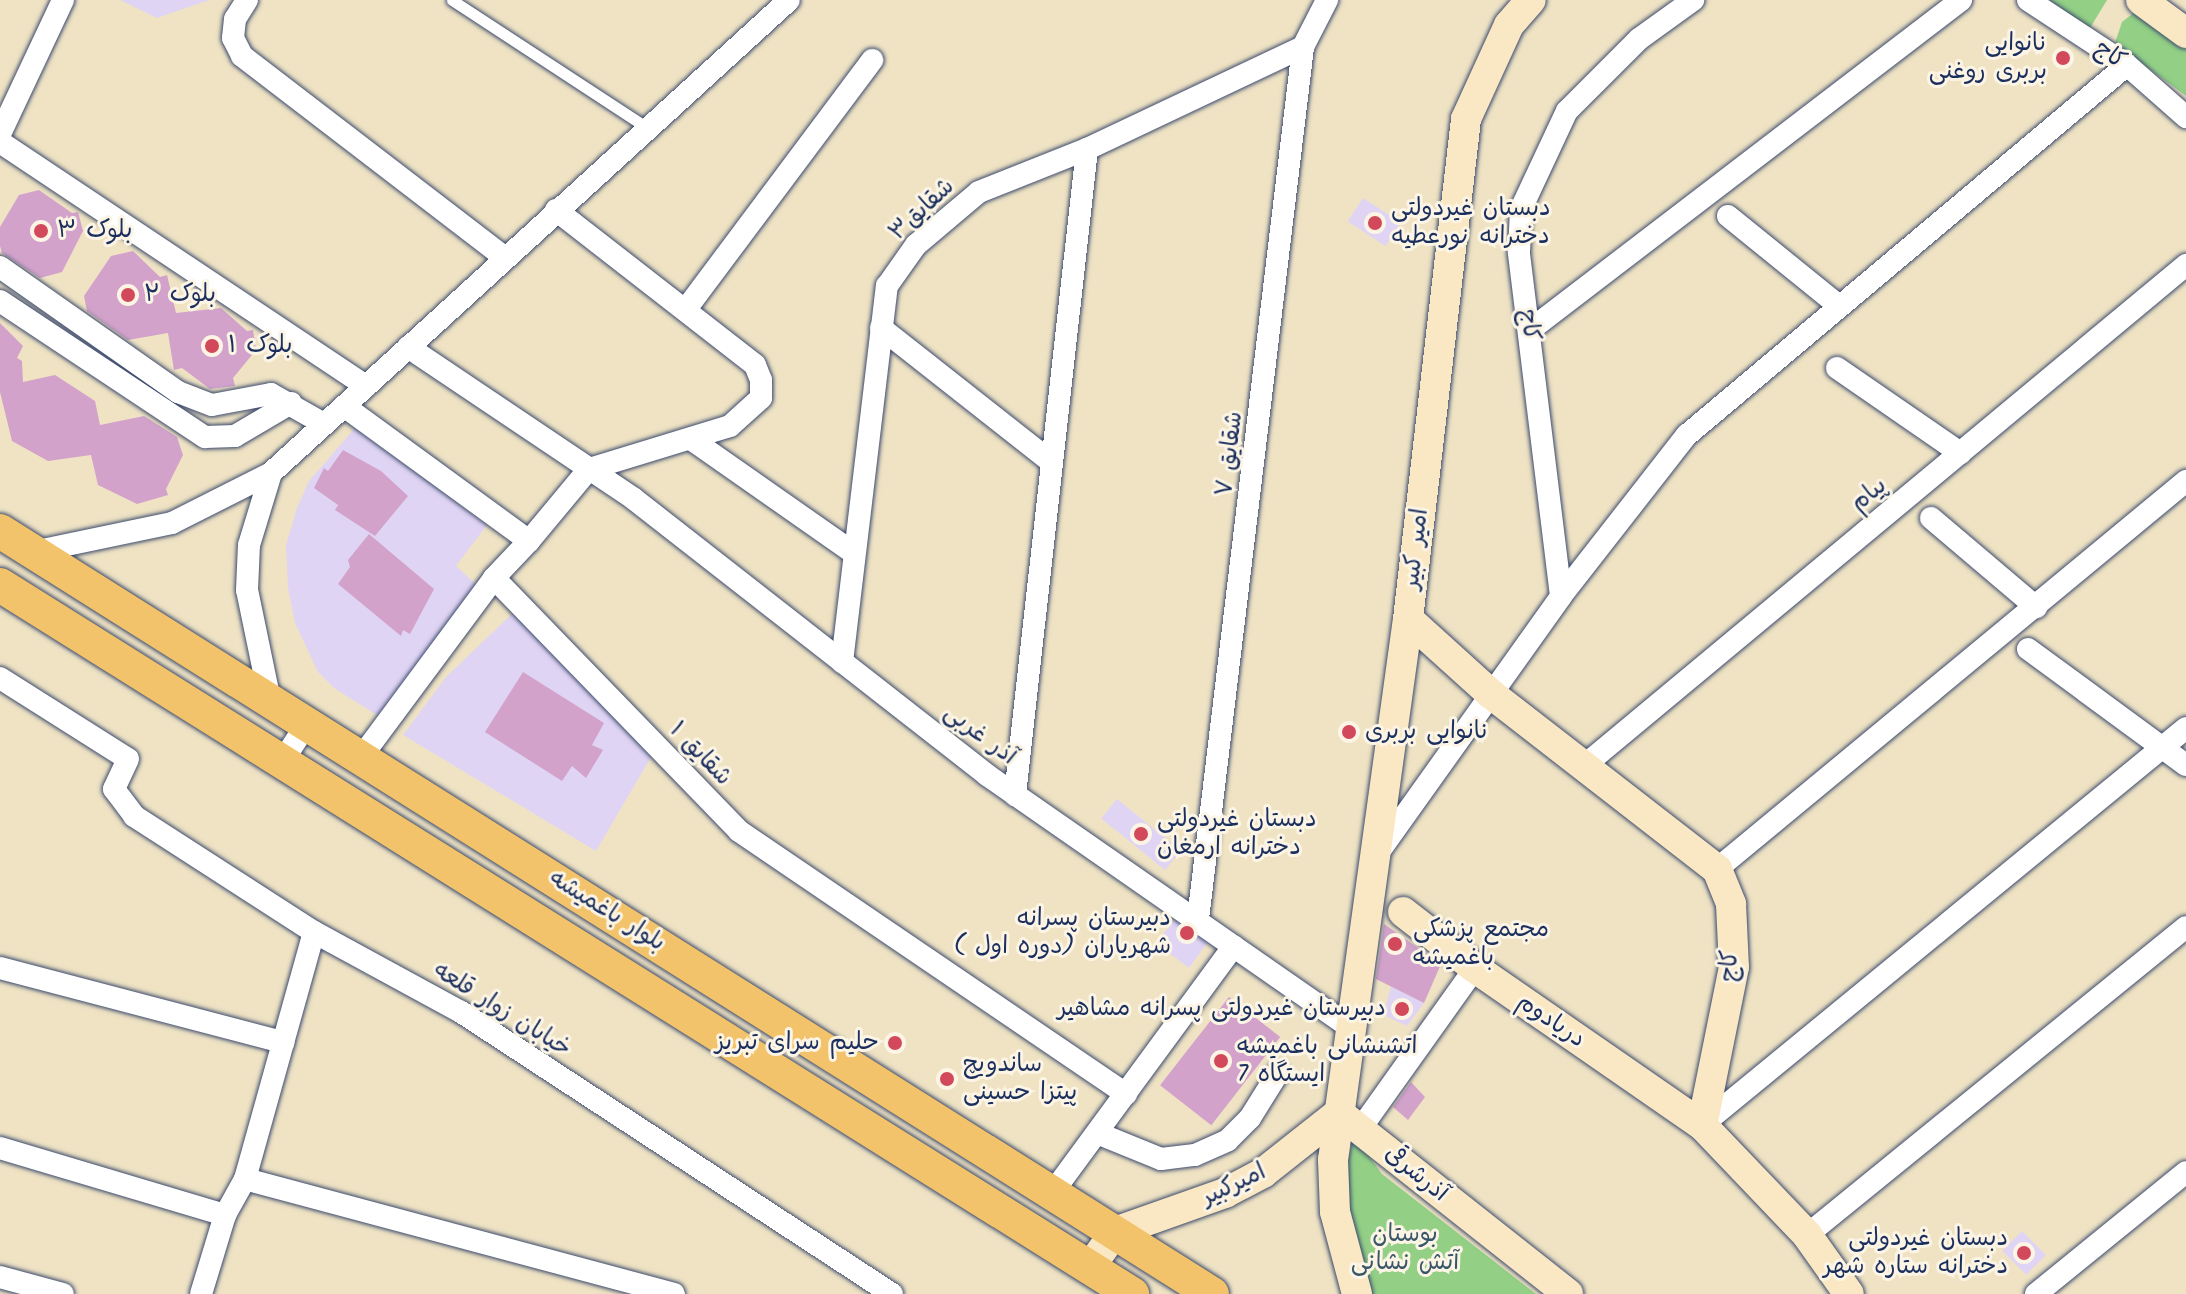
<!DOCTYPE html>
<html>
<head>
<meta charset="utf-8">
<style>
	body { margin:0 }
	#map { position:relative; width:2186px; height:1294px; overflow:hidden; background:#efe3c4; font-family:Kalam,"Playpen Sans Arabic",sans-serif }
	div>[style] { position:absolute }
	.built>* { inset:0; background:#e0d4f4; transform-origin:0 0 }
	.green>* { inset:0; background:#93d086 }
	.building>* { inset:0; background:#d2a2cb; transform-origin:0 0 }
	.roads { filter:drop-shadow(0 0 2px #3b4a6d) drop-shadow(0 0 2px #3b4a6d) }
	.lane>* { height:11px; margin:-5.5px; padding:0 5.5px; transform-origin:5.5px; border-radius:5.5px; background:#fff }
	.street>* { height:22px; margin:-11px; padding:0 11px; transform-origin:11px; border-radius:11px; background:#fff }
	.secondary>* { height:30px; margin:-15px; padding:0 15px; transform-origin:15px; border-radius:15px; background:#fae7c3 }
	.primary>* { height:34px; margin:-17px; padding:0 17px; transform-origin:17px; border-radius:17px; background:#f2c36a }
	.dots>* { width:22px; height:22px; translate:-50% -50%; box-sizing:border-box; border:4px solid #fcf5e5; border-radius:50% }
	span { translate:-50% -50%; white-space:nowrap; text-align:center; line-height:1.15; -webkit-text-stroke:6px #fcf5e5; paint-order:stroke }
	.poi-label { font-size:24px; color:#1b2f5e }
	.right { translate:-100% -50%; text-align:right }
	.left { translate:0 -50%; text-align:left }
	.street-label { font-size:24px; color:#1b2f5e }
	.park-label { font-size:24px; color:#395768 }
</style>
</head>
<body>
<div id="map">
	<div class="built">
		<div style="clip-path:polygon(120px 0,209px 0,157px 18px)"></div>
		<div style="left:1363px;top:198px;width:45px;height:28px;rotate:33deg"></div>
		<div style="clip-path:polygon(355px 428px,487px 525px,456px 566px,479px 587px,380px 717px,334px 688px,318px 672px,295px 623px,288px 588px,286px 545px,297px 508px,309px 481px)"></div>
		<div style="clip-path:polygon(513px 613px,651px 757px,596px 851px,403px 735px,446px 677px)"></div>
		<div style="left:1117px;top:799px;width:82px;height:25px;rotate:39deg"></div>
		<div style="clip-path:polygon(1183px 909px,1210px 939px,1189px 968px,1156px 943px)"></div>
		<div style="clip-path:polygon(1391px 986px,1424px 1003px,1407px 1026px,1384px 1015px)"></div>
		<div style="left:2022px;top:1231px;width:34px;height:28px;rotate:45deg"></div>
	</div>
	<div class="green">
		<div style="clip-path:polygon(2049px 0,2107px 0,2090px 28px)"></div>
		<div style="clip-path:polygon(2136px 11px,2186px 46px,2186px 96px,2115px 43px,2122px 22px)"></div>
		<div style="clip-path:polygon(1354px 1136px,1382px 1174px,1536px 1294px,1370px 1294px,1348px 1223px,1344px 1176px)"></div>
	</div>
	<div class="building">
		<div style="clip-path:polygon(39px 190px,72px 213px,78px 212px,83px 231px,62px 272px,40px 278px,2px 253px,0 246px,0 227px,19px 195px)"></div>
		<div style="clip-path:polygon(133px 251px,160px 277px,167px 275px,176px 313px,221px 308px,247px 331px,253px 330px,256px 350px,233px 378px,235px 386px,210px 389px,182px 368px,174px 370px,168px 333px,128px 340px,87px 311px,84px 296px,111px 256px)"></div>
		<div style="clip-path:polygon(0 323px,23px 346px,17px 358px,22px 361px,23px 382px,55px 375px,95px 401px,100px 425px,144px 416px,177px 437px,183px 455px,166px 489px,168px 495px,137px 504px,98px 485px,91px 455px,48px 461px,12px 441px,0 392px)"></div>
		<div style="clip-path:polygon(343px 450px,381px 471px,408px 496px,375px 536px,335px 510px,338px 505px,314px 488px,324px 468px,328px 471px)"></div>
		<div style="clip-path:polygon(369px 534px,434px 589px,410px 634px,403px 630px,401px 636px,338px 584px,350px 567px,348px 560px)"></div>
		<div style="clip-path:polygon(523px 672px,604px 723px,592px 745px,603px 750px,586px 778px,572px 766px,562px 781px,485px 732px)"></div>
		<div style="clip-path:polygon(1384px 924px,1441px 964px,1424px 1003px,1376px 979px)"></div>
		<div style="left:1229px;top:997px;width:65px;height:112px;rotate:38deg"></div>
		<div style="clip-path:polygon(1411px 1082px,1425px 1097px,1408px 1120px,1393px 1107px)"></div>
	</div>
	<div class="roads">
		<div class="lane">
			<div style="left:452px;top:0;width:232px;rotate:33.2deg"></div>
		</div>
		<div class="street">
			<div style="left:247px;top:0;width:22px;rotate:122deg"></div>
			<div style="left:235px;top:19px;width:19px;rotate:96deg"></div>
			<div style="left:233px;top:38px;width:20px;rotate:63deg"></div>
			<div style="left:242px;top:56px;width:332px;rotate:37.5deg"></div>
			<div style="left:2028px;top:0;width:118px;rotate:33.3deg"></div>
			<div style="left:2127px;top:65px;width:79px;rotate:41.4deg"></div>
			<div style="left:0;top:134px;width:148px;rotate:-64.8deg"></div>
			<div style="left:0;top:142px;width:440px;rotate:33.7deg"></div>
			<div style="left:556px;top:210px;width:252px;rotate:37.9deg"></div>
			<div style="left:755px;top:365px;width:16px;rotate:68deg"></div>
			<div style="left:761px;top:380px;width:18px;rotate:90deg"></div>
			<div style="left:761px;top:398px;width:42px;rotate:137.9deg"></div>
			<div style="left:730px;top:426px;width:147px;rotate:163deg"></div>
			<div style="left:1728px;top:216px;width:143px;rotate:39deg"></div>
			<div style="left:0;top:267px;width:218px;rotate:35.1deg"></div>
			<div style="left:178px;top:392px;width:36px;rotate:21deg"></div>
			<div style="left:212px;top:405px;width:60px;rotate:-10.6deg"></div>
			<div style="left:271px;top:394px;width:61px;rotate:29.5deg"></div>
			<div style="left:0;top:301px;width:246px;rotate:33.6deg"></div>
			<div style="left:205px;top:437px;width:30px;rotate:-2deg"></div>
			<div style="left:235px;top:436px;width:65px;rotate:-30.5deg"></div>
			<div style="left:686px;top:309px;width:311px;rotate:-53.2deg"></div>
			<div style="left:881px;top:328px;width:216px;rotate:38.2deg"></div>
			<div style="left:1530px;top:330px;width:543px;rotate:-37.44deg"></div>
			<div style="left:408px;top:347px;width:272px;rotate:33.9deg"></div>
			<div style="left:634px;top:499px;width:448px;rotate:38deg"></div>
			<div style="left:987px;top:775px;width:443px;rotate:34.8deg"></div>
			<div style="left:1837px;top:368px;width:150px;rotate:34.6deg"></div>
			<div style="left:344px;top:406px;width:229px;rotate:36.1deg"></div>
			<div style="left:529px;top:541px;width:51px;rotate:133.4deg"></div>
			<div style="left:494px;top:578px;width:352px;rotate:45.9deg"></div>
			<div style="left:739px;top:831px;width:468px;rotate:34.2deg"></div>
			<div style="left:691px;top:439px;width:199px;rotate:35deg"></div>
			<div style="left:1931px;top:518px;width:138px;rotate:40.3deg"></div>
			<div style="left:529px;top:541px;width:94px;rotate:-50.2deg"></div>
			<div style="left:33px;top:552px;width:142px;rotate:-11.8deg"></div>
			<div style="left:172px;top:523px;width:111px;rotate:-26.8deg"></div>
			<div style="left:271px;top:473px;width:701px;rotate:-42.4deg"></div>
			<div style="left:1561px;top:596px;width:347px;rotate:-97deg"></div>
			<div style="left:1519px;top:252px;width:43px;rotate:-87.3deg"></div>
			<div style="left:1521px;top:209px;width:108px;rotate:-64.9deg"></div>
			<div style="left:1567px;top:111px;width:102px;rotate:-45deg"></div>
			<div style="left:1639px;top:39px;width:67px;rotate:-35.8deg"></div>
			<div style="left:2028px;top:649px;width:196px;rotate:36.3deg"></div>
			<div style="left:842px;top:662px;width:379px;rotate:-83.2deg"></div>
			<div style="left:887px;top:286px;width:50px;rotate:-54.7deg"></div>
			<div style="left:916px;top:245px;width:82px;rotate:-40.1deg"></div>
			<div style="left:979px;top:192px;width:116px;rotate:-21.7deg"></div>
			<div style="left:1087px;top:149px;width:239px;rotate:-25.3deg"></div>
			<div style="left:0;top:678px;width:151px;rotate:32.3deg"></div>
			<div style="left:128px;top:759px;width:33px;rotate:115deg"></div>
			<div style="left:114px;top:789px;width:34px;rotate:53deg"></div>
			<div style="left:134px;top:816px;width:214px;rotate:32.8deg"></div>
			<div style="left:314px;top:932px;width:167px;rotate:28.6deg"></div>
			<div style="left:461px;top:1012px;width:515px;rotate:33.2deg"></div>
			<div style="left:269px;top:696px;width:108px;rotate:-101.7deg"></div>
			<div style="left:247px;top:590px;width:45px;rotate:-87.5deg"></div>
			<div style="left:249px;top:545px;width:75px;rotate:-73deg"></div>
			<div style="left:362px;top:756px;width:222px;rotate:-53.4deg"></div>
			<div style="left:282px;top:762px;width:48px;rotate:-57deg"></div>
			<div style="left:1585px;top:765px;width:782px;rotate:-39.76deg"></div>
			<div style="left:1015px;top:795px;width:650px;rotate:-83.64deg"></div>
			<div style="left:1378px;top:853px;width:315px;rotate:-54.5deg"></div>
			<div style="left:1561px;top:596px;width:204px;rotate:-52deg"></div>
			<div style="left:1687px;top:435px;width:575px;rotate:-40.06deg"></div>
			<div style="left:1717px;top:869px;width:609px;rotate:-39.6deg"></div>
			<div style="left:1198px;top:919px;width:878px;rotate:-83.13deg"></div>
			<div style="left:1303px;top:47px;width:53px;rotate:-62.9deg"></div>
			<div style="left:0;top:968px;width:293px;rotate:14.7deg"></div>
			<div style="left:1702px;top:1125px;width:626px;rotate:-39.36deg"></div>
			<div style="left:1361px;top:1128px;width:196px;rotate:-54.5deg"></div>
			<div style="left:1097px;top:1133px;width:69px;rotate:22.1deg"></div>
			<div style="left:1161px;top:1159px;width:34px;rotate:-7deg"></div>
			<div style="left:1195px;top:1155px;width:36px;rotate:-24deg"></div>
			<div style="left:1228px;top:1140px;width:31px;rotate:-45deg"></div>
			<div style="left:1250px;top:1118px;width:53px;rotate:-58.1deg"></div>
			<div style="left:0;top:1148px;width:235px;rotate:16.6deg"></div>
			<div style="left:245px;top:1179px;width:444px;rotate:15deg"></div>
			<div style="left:1053px;top:1192px;width:305px;rotate:-53.7deg"></div>
			<div style="left:1807px;top:1235px;width:488px;rotate:-39.1deg"></div>
			<div style="left:0;top:1277px;width:65px;rotate:15.1deg"></div>
			<div style="left:201px;top:1294px;width:83px;rotate:-73.1deg"></div>
			<div style="left:225px;top:1215px;width:41px;rotate:-60.9deg"></div>
			<div style="left:245px;top:1179px;width:256px;rotate:-74.4deg"></div>
			<div style="left:2036px;top:1294px;width:193px;rotate:-39.1deg"></div>
		</div>
		<div class="secondary">
			<div style="left:2141px;top:0;width:56px;rotate:36.3deg"></div>
			<div style="left:1408px;top:619px;width:112px;rotate:42.1deg"></div>
			<div style="left:1491px;top:694px;width:286px;rotate:37.8deg"></div>
			<div style="left:1717px;top:869px;width:38px;rotate:68deg"></div>
			<div style="left:1731px;top:904px;width:63px;rotate:87.3deg"></div>
			<div style="left:1734px;top:967px;width:161px;rotate:101.4deg"></div>
			<div style="left:1403px;top:912px;width:91px;rotate:37.9deg"></div>
			<div style="left:1475px;top:968px;width:276px;rotate:34.7deg"></div>
			<div style="left:1702px;top:1125px;width:152px;rotate:46.3deg"></div>
			<div style="left:1807px;top:1235px;width:72px;rotate:54.6deg"></div>
			<div style="left:1339px;top:1113px;width:292px;rotate:38.3deg"></div>
			<div style="left:1090px;top:1267px;width:43px;rotate:-54.5deg"></div>
			<div style="left:1115px;top:1232px;width:117px;rotate:-19.5deg"></div>
			<div style="left:1225px;top:1193px;width:43px;rotate:-27.8deg"></div>
			<div style="left:1263px;top:1173px;width:97px;rotate:-38.3deg"></div>
			<div style="left:1357px;top:1294px;width:85px;rotate:-105deg"></div>
			<div style="left:1335px;top:1212px;width:52px;rotate:-92.2deg"></div>
			<div style="left:1333px;top:1160px;width:546px;rotate:-82.11deg"></div>
			<div style="left:1408px;top:619px;width:503px;rotate:-83.38deg"></div>
			<div style="left:1466px;top:119px;width:103px;rotate:-65.4deg"></div>
			<div style="left:1509px;top:25px;width:33px;rotate:-49deg"></div>
		</div>
		<div class="primary">
			<div style="left:0;top:531px;width:1432px;rotate:32.19deg"></div>
			<div style="left:0;top:585px;width:1336px;rotate:32.06deg"></div>
		</div>
	</div>
	<div class="dots">
		<div style="left:2063px;top:58px;background:#d1495b"></div>
		<div style="left:1375px;top:223px;background:#d1495b"></div>
		<div style="left:41px;top:231px;background:#d1495b"></div>
		<div style="left:128px;top:295px;background:#d1495b"></div>
		<div style="left:212px;top:346px;background:#d1495b"></div>
		<div style="left:1349px;top:732px;background:#d1495b"></div>
		<div style="left:1141px;top:834px;background:#d1495b"></div>
		<div style="left:1187px;top:933px;background:#d1495b"></div>
		<div style="left:1395px;top:944px;background:#d1495b"></div>
		<div style="left:1402px;top:1009px;background:#d1495b"></div>
		<div style="left:895px;top:1043px;background:#d1495b"></div>
		<div style="left:1221px;top:1061px;background:#d1495b"></div>
		<div style="left:947px;top:1079px;background:#d1495b"></div>
		<div style="left:2024px;top:1253px;background:#d1495b"></div>
	</div>
	<div class="poi-label">
		<span class="right" style="left:2047px;top:58px">نانوایی<br>بربری روغنی</span>
		<span class="left" style="left:1391px;top:223px">دبستان غیردولتی<br>دخترانه نورعطیه</span>
		<span class="left" style="left:57px;top:231px">بلوک ۳</span>
		<span class="left" style="left:144px;top:295px">بلوک ۲</span>
		<span class="left" style="left:228px;top:346px">بلوک ۱</span>
		<span class="left" style="left:1365px;top:732px">نانوایی بربری</span>
		<span class="left" style="left:1157px;top:834px">دبستان غیردولتی<br>دخترانه ارمغان</span>
		<span class="right" style="left:1171px;top:933px">دبیرستان پسرانه<br>شهریاران (دوره اول )</span>
		<span class="left" style="left:1413px;top:944px">مجتمع پزشکی<br>باغمیشه</span>
		<span class="right" style="left:1386px;top:1009px">دبیرستان غیردولتی پسرانه مشاهیر</span>
		<span class="right" style="left:879px;top:1043px">حلیم سرای تبریز</span>
		<span class="left" style="left:1237px;top:1061px">اتشنشانی باغمیشه<br>ایستگاه 7</span>
		<span class="left" style="left:963px;top:1079px">ساندویچ<br>پیتزا حسینی</span>
		<span class="right" style="left:2008px;top:1253px">دبستان غیردولتی<br>دخترانه ستاره شهر</span>
	</div>
	<div class="street-label">
		<span style="left:2110px;top:55px;rotate:35deg">کاج</span>
		<span style="left:922px;top:210px;rotate:-43deg">شقایق۳</span>
		<span style="left:1529px;top:325px;rotate:83deg">کاج</span>
		<span style="left:1230px;top:454px;rotate:-83deg">شقایق ۷</span>
		<span style="left:1869px;top:495px;rotate:-40deg">پیام</span>
		<span style="left:1416px;top:549px;rotate:-83deg">امیر کبیر</span>
		<span style="left:980px;top:735px;rotate:37deg">آذر غربی</span>
		<span style="left:700px;top:754px;rotate:46deg">شقایق ۱</span>
		<span style="left:607px;top:911px;rotate:32deg">بلوار باغمیشه</span>
		<span style="left:1730px;top:966px;rotate:-86deg">کاج</span>
		<span style="left:502px;top:1010px;rotate:32deg">خیابان زوار قلعه</span>
		<span style="left:1551px;top:1021px;rotate:34deg">دریادوم</span>
		<span style="left:1416px;top:1174px;rotate:39deg">آذرشرقی</span>
		<span style="left:1234px;top:1185px;rotate:-25deg">امیرکبیر</span>
	</div>
	<div class="park-label">
		<span style="left:1405px;top:1249px">بوستان<br>آتش نشانی</span>
	</div>
</div>
</body>
</html>
